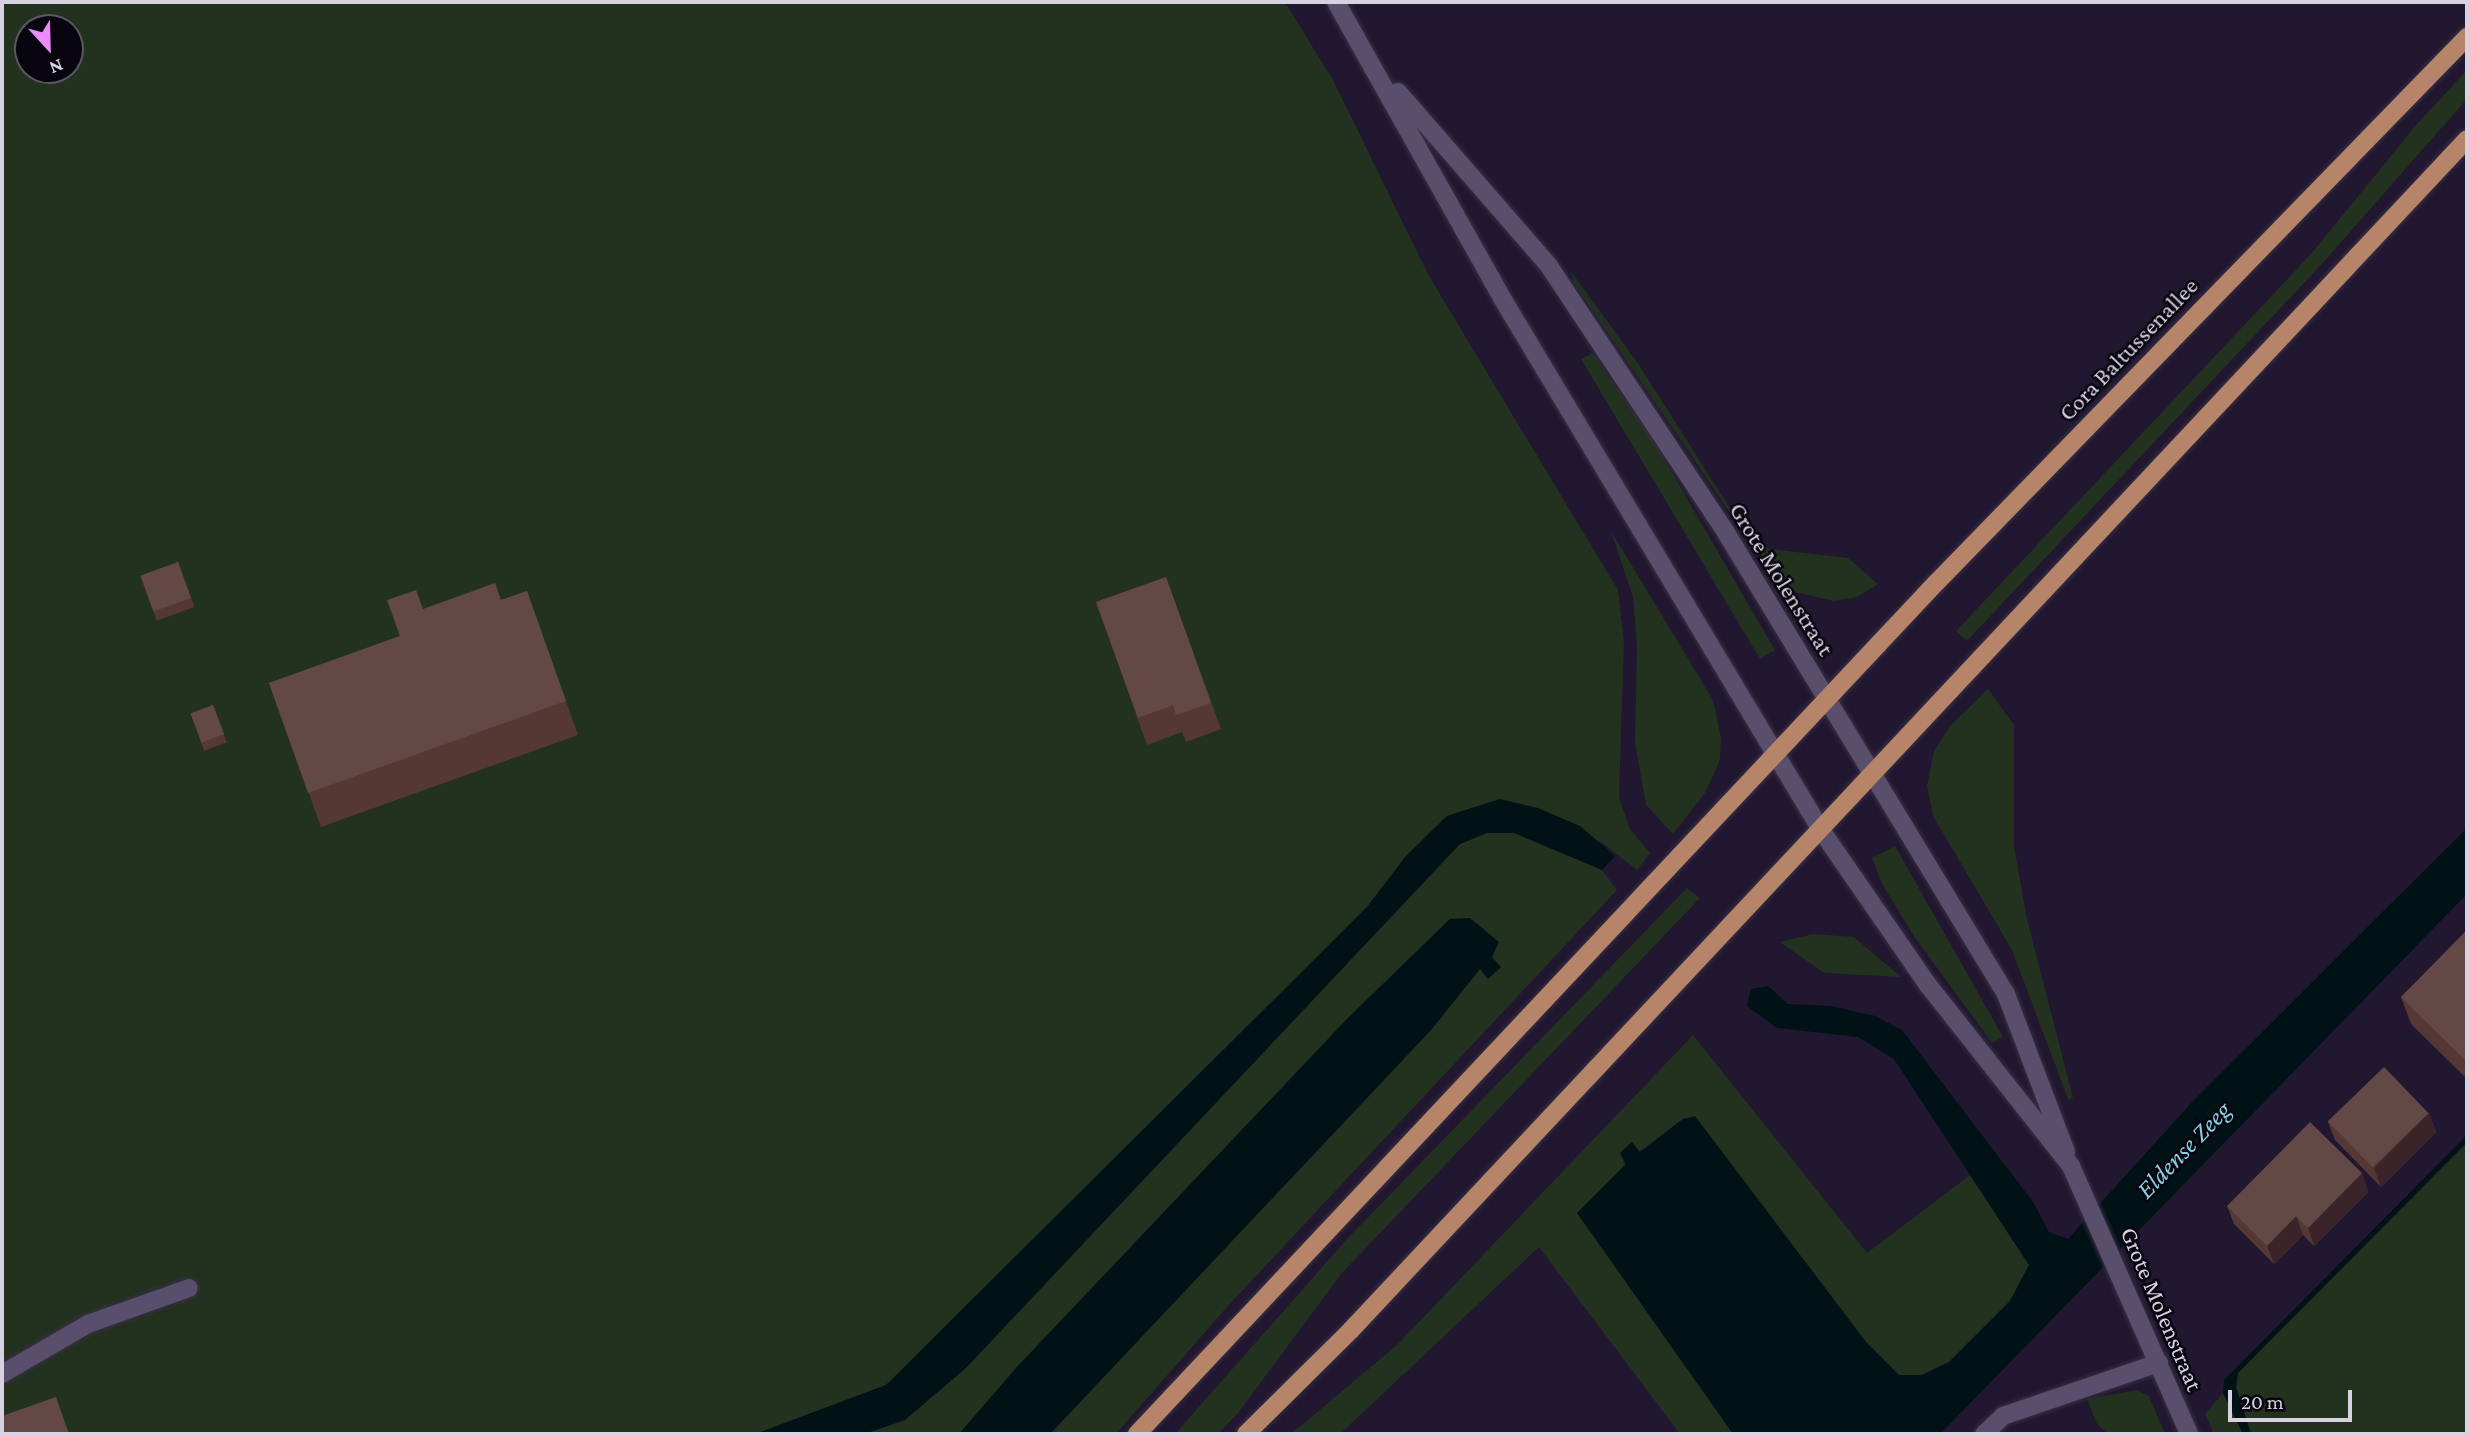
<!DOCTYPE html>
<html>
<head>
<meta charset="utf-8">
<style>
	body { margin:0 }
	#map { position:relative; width:2469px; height:1436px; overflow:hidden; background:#211730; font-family:"Crimson Pro",serif }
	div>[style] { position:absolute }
	.green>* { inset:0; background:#23311f }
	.water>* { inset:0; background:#011216 }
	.roads { filter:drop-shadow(0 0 2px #383044) drop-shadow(0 0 2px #383044) }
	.lane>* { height:18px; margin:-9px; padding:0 9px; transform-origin:9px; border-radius:9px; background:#594f6c }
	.secondary>* { height:18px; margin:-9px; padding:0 9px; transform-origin:9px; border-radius:9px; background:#594f6c }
	.primary>* { height:18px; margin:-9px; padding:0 9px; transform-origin:9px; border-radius:9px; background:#b68468 }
	.wall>* { inset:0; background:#553833; transform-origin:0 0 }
	.shaded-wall>* { inset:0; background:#3a242a }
	.building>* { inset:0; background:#634946; transform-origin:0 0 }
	span { translate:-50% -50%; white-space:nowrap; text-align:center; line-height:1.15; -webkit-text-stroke:5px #09050f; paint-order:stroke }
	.street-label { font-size:24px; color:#d7d1e2 }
	.water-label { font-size:26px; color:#88d0e2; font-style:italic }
	.frame { position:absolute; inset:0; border:4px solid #d7d1e2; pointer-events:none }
	.north { position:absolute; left:14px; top:14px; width:70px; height:70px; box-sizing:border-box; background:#09050f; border:2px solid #5b5763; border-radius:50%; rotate:158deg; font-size:19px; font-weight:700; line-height:28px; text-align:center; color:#d7d1e2 }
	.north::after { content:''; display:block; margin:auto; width:24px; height:32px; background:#ec8cfa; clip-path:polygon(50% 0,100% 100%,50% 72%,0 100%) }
	.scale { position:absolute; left:2228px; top:1390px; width:124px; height:32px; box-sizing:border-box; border:4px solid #d7d1e2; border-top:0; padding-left:9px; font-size:21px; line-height:24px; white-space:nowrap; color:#d7d1e2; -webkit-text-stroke:5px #09050f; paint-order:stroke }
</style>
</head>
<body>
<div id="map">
	<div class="green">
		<div style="clip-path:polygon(evenodd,2px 2px,1285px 2px,1333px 80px,1429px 276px,1618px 590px,1624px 642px,1619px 798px,1630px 829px,1650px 853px,1637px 870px,1603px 843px,1500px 799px,1447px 816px,1406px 856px,1367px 907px,923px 1353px,886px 1385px,755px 1434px,2px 1434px,2px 2px,28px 28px,70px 28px,70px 70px,28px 70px,28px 28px)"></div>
		<div style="clip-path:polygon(2467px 70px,2467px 99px,2321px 265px,1967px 641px,1956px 631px,2311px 254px,2417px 124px)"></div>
		<div style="clip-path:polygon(1571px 271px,1639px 365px,1745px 532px,1770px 549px,1848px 558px,1878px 584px,1857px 597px,1834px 601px,1796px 592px,1769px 570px,1574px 283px)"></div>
		<div style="clip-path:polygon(1593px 353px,1656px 445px,1775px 650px,1760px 659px,1581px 359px)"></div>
		<div style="clip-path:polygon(1611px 531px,1713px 700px,1721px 737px,1720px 760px,1705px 793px,1673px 834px,1646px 805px,1635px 743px,1637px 646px,1633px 597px)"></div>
		<div style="clip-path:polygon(1988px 689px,2014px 725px,2014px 846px,2027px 919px,2073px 1098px,2068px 1099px,2012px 950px,1933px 816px,1927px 786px,1934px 751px,1950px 726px)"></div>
		<div style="clip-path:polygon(1487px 833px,1514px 833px,1564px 851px,1602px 870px,1617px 890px,1228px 1306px,1116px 1434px,1050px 1434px,1431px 1030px,1480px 969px,1488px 979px,1501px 967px,1450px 919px,1347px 1019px,1017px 1367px,959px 1434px,864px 1434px,905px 1420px,1444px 857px,1460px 844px)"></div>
		<div style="clip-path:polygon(1895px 846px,2003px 1037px,1992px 1043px,1915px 938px,1882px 884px,1872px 858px)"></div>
		<div style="clip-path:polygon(1687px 888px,1700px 898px,1342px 1273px,1238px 1413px,1218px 1434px,1175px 1434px,1347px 1239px)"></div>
		<div style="clip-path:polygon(1813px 934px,1854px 937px,1901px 977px,1824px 973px,1780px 942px)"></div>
		<div style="clip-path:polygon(1693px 1035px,1867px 1253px,1970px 1175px,2029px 1265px,2010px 1301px,1949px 1362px,1922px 1375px,1899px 1375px,1866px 1342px,1683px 1119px,1639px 1152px,1632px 1142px,1620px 1153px,1733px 1434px,1680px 1434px,1539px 1247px,1340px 1434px,1291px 1434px,1397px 1345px)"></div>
		<div style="clip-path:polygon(2467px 1143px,2467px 1434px,2251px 1434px,2236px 1387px,2238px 1373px)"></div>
		<div style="clip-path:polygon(2137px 1390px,2149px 1396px,2165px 1434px,2108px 1434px,2097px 1424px,2087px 1399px)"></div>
		<div style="clip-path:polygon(2223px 1393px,2231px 1405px,2243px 1434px,2214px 1434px,2205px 1414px)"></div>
	</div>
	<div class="water">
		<div style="clip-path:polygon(1500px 799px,1538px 808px,1580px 826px,1615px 856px,1602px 870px,1514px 833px,1487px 833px,1460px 844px,966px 1368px,905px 1420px,864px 1434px,755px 1434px,886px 1385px,1367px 907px,1406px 856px,1447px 816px)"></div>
		<div style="clip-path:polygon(2467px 828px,2467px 894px,1940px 1434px,1733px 1434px,1577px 1213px,1626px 1164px,1620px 1153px,1632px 1142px,1640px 1152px,1683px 1119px,1695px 1116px,1866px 1342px,1899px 1375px,1922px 1375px,1949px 1362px,2010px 1301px,2029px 1265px,1894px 1059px,1858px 1037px,1777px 1028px,1747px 1006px,1751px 989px,1768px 986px,1788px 1004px,1831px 1006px,1875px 1016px,1902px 1030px,2033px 1202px,2049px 1232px,2068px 1239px,2194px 1100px)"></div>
		<div style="clip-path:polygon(1470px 918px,1499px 942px,1492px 957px,1501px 967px,1488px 979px,1480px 969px,1431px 1030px,1050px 1434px,959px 1434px,1017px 1367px,1347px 1019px,1450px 919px)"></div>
		<div style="clip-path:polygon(2467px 1135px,2467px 1142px,2238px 1373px,2236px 1387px,2251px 1434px,2243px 1434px,2223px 1393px,2224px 1380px)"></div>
	</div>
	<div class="roads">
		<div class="lane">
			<div style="left:2px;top:1374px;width:99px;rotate:-30.2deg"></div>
			<div style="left:88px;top:1324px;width:107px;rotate:-19.6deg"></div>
			<div style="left:1984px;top:1434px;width:26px;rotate:-43deg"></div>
			<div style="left:2003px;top:1416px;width:165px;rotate:-18.8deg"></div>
		</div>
		<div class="secondary">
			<div style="left:1336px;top:2px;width:339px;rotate:60.7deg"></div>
			<div style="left:1502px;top:298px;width:620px;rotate:59.05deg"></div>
			<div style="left:1821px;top:830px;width:188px;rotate:55.4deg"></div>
			<div style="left:1928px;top:985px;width:231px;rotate:51.7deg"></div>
			<div style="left:2071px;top:1166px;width:293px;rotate:66.2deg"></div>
			<div style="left:1398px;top:92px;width:230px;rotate:49deg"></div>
			<div style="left:1549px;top:266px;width:318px;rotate:56.4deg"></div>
			<div style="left:1725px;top:531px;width:542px;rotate:58.75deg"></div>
			<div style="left:2006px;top:994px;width:169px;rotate:69.2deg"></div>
		</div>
		<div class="primary">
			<div style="left:1137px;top:1434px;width:1167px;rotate:-46.81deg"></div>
			<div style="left:1936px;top:583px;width:762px;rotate:-45.8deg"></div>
			<div style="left:1246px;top:1434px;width:148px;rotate:-44.7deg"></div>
			<div style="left:1351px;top:1330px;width:1632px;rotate:-46.86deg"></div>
		</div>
	</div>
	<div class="wall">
		<div style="left:178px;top:562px;width:48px;height:40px;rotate:70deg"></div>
		<div style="clip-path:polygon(1166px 577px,1221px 729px,1186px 742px,1182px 732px,1147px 745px,1096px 602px)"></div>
		<div style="clip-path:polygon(527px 591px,578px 735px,321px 827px,269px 683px,400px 636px,424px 609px,501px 600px)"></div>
		<div style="left:213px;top:705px;width:40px;height:24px;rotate:70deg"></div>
		<div style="clip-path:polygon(2467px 930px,2467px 1079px,2411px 1024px,2401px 997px)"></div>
		<div style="clip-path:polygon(2429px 1113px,2436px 1132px,2381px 1187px,2335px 1140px,2328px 1122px)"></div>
		<div style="clip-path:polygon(2362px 1173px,2368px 1192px,2314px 1246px,2303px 1235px,2274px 1264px,2234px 1224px,2227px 1206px)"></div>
	</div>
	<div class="shaded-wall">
		<div style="clip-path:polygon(2429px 1113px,2436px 1132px,2381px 1187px,2374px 1168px)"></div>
		<div style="clip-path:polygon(2362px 1173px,2368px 1192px,2314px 1246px,2308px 1228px)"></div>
		<div style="clip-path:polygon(2296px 1216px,2303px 1235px,2274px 1264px,2267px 1246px)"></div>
	</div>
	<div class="building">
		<div style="left:178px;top:562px;width:38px;height:40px;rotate:70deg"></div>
		<div style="clip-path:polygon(1166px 577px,1211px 703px,1176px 715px,1173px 705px,1138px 718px,1096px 602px)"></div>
		<div style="clip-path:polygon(495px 583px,501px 600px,527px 591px,566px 701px,308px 793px,269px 683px,400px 636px,387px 600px,416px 590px,423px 609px)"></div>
		<div style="left:213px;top:705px;width:31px;height:24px;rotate:69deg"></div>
		<div style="clip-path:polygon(2467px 930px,2467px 1062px,2401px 997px)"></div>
		<div style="left:2384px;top:1067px;width:64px;height:78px;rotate:46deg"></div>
		<div style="clip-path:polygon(2310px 1122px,2362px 1173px,2308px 1228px,2296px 1216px,2267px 1246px,2227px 1206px)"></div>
		<div style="clip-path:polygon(56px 1397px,69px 1434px,2px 1434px,2px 1416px)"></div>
	</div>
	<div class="street-label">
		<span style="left:2128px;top:349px;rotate:-46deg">Cora Baltussenallee</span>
		<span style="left:1782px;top:579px;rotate:58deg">Grote Molenstraat</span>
		<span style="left:2162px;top:1309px;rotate:67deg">Grote Molenstraat</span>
	</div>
	<div class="water-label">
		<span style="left:2184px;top:1150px;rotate:-46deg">Eldense Zeeg</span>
	</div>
	<div class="frame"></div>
	<div class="north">N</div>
	<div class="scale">20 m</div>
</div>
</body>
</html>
